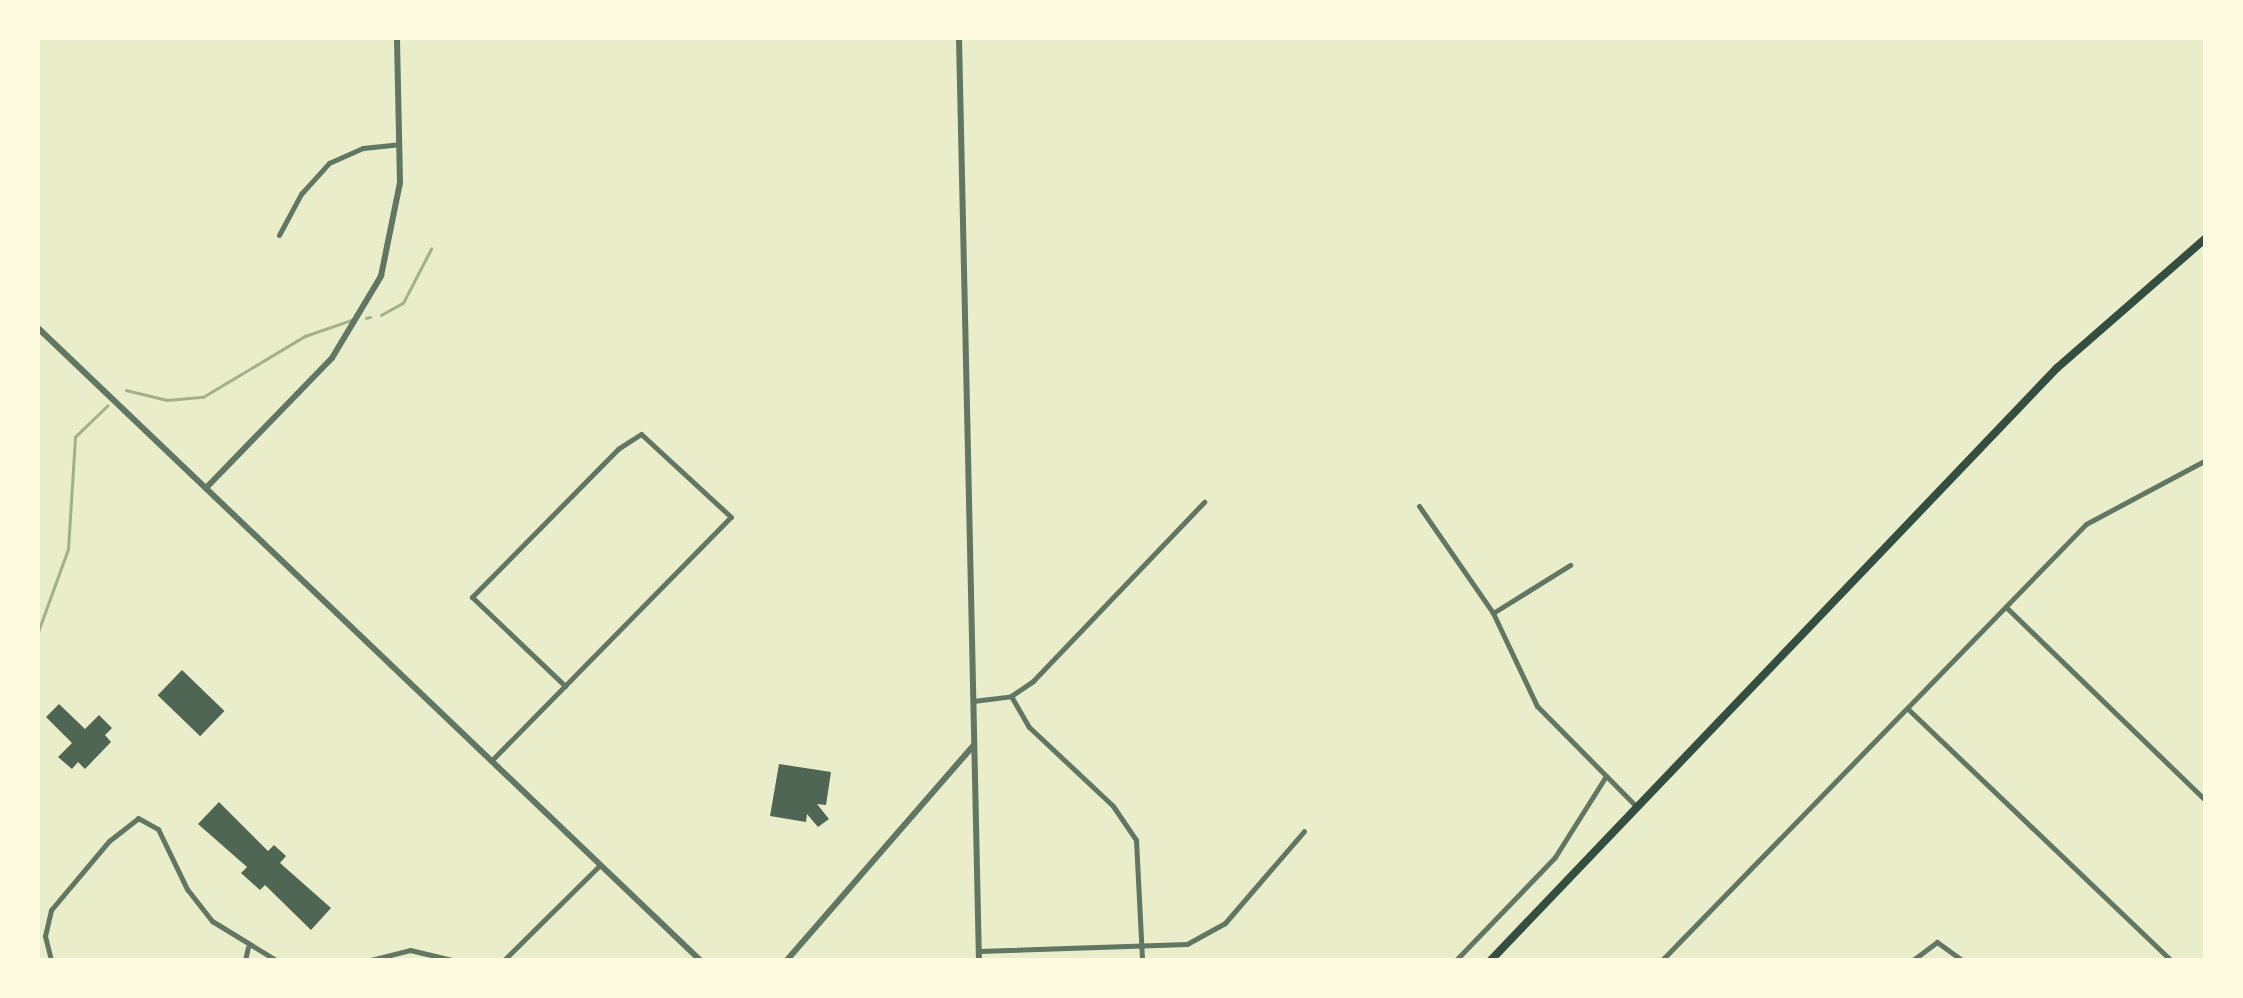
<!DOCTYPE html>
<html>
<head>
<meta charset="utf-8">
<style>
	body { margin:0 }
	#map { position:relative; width:2243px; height:998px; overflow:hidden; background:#e9edc9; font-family:Inter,sans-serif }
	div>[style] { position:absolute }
	.stream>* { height:2.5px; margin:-1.25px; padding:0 1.25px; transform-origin:1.25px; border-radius:1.25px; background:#a3b18a }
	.building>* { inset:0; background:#4f6655; transform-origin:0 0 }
	.minor>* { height:5px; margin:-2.5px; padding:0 2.5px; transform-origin:2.5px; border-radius:2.5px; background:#617663 }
	.tertiary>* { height:6px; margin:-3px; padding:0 3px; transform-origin:3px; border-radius:3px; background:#617663 }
	.primary>* { height:8px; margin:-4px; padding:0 4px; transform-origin:4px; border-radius:4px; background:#344e41 }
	span { translate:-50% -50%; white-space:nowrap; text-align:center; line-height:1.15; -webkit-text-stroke:8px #fefae0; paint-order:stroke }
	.frame { position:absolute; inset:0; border:40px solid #fefae0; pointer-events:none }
</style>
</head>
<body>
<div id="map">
	<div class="stream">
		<div style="left:381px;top:315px;width:25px;rotate:-29deg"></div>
		<div style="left:403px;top:303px;width:61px;rotate:-62.6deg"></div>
		<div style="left:366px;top:318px;width:4px;rotate:-14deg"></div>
		<div style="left:126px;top:390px;width:42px;rotate:13.7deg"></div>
		<div style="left:167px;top:400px;width:36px;rotate:-5deg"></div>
		<div style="left:203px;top:397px;width:119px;rotate:-30.9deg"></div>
		<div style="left:305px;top:336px;width:52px;rotate:-19.1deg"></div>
		<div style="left:38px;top:632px;width:88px;rotate:-70.1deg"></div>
		<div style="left:68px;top:549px;width:112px;rotate:-86.4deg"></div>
		<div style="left:75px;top:437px;width:45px;rotate:-44.1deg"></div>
	</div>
	<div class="building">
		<div style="left:182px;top:670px;width:59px;height:35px;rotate:44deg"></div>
		<div style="clip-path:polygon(59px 704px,85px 729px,99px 715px,112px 728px,105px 735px,111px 742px,85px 769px,78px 762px,72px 769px,58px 757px,72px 743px,46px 717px)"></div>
		<div style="clip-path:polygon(779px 764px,831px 772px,826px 805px,817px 804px,829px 819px,818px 827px,807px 814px,806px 822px,770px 816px)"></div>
		<div style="clip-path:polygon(219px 802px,268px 851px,274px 845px,286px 856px,280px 863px,331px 908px,311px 930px,265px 885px,260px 890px,241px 873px,247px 867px,198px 824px)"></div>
	</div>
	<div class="minor">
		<div style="left:279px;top:235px;width:47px;rotate:-61.8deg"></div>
		<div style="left:301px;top:194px;width:42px;rotate:-47.9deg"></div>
		<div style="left:329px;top:163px;width:37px;rotate:-24deg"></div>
		<div style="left:363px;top:148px;width:36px;rotate:-6deg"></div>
		<div style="left:1419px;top:506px;width:130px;rotate:55.3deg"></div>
		<div style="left:1493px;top:613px;width:103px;rotate:64.7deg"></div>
		<div style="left:1537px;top:706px;width:142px;rotate:45.3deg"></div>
		<div style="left:2007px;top:608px;width:277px;rotate:44.1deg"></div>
		<div style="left:1493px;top:613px;width:91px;rotate:-31.9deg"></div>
		<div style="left:1011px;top:696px;width:36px;rotate:60deg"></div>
		<div style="left:1029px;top:727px;width:115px;rotate:43.2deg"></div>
		<div style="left:1113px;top:806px;width:41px;rotate:55.9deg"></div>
		<div style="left:1136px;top:840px;width:120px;rotate:87.1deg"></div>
		<div style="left:973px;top:701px;width:38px;rotate:-7deg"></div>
		<div style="left:1011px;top:696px;width:27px;rotate:-34deg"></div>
		<div style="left:1033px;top:681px;width:248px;rotate:-46.3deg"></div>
		<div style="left:1908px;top:709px;width:364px;rotate:43.7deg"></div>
		<div style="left:491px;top:761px;width:342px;rotate:-45.5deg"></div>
		<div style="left:731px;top:517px;width:122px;rotate:-137.3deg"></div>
		<div style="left:641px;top:434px;width:27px;rotate:147deg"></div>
		<div style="left:618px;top:449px;width:208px;rotate:134.6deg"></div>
		<div style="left:472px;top:597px;width:129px;rotate:43.7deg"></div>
		<div style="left:979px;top:951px;width:208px;rotate:-1.9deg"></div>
		<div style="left:1187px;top:944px;width:43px;rotate:-28.9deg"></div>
		<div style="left:1225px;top:923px;width:121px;rotate:-49.3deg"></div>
		<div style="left:51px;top:960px;width:25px;rotate:-104deg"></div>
		<div style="left:45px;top:936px;width:27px;rotate:-77deg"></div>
		<div style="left:51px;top:910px;width:90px;rotate:-50deg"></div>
		<div style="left:109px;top:841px;width:37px;rotate:-38deg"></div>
		<div style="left:138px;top:818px;width:23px;rotate:29deg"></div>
		<div style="left:158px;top:829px;width:67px;rotate:64.2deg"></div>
		<div style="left:187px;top:889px;width:41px;rotate:52deg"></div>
		<div style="left:212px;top:921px;width:75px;rotate:31.4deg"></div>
		<div style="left:245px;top:960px;width:13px;rotate:-77deg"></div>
		<div style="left:371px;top:960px;width:40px;rotate:-14.4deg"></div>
		<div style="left:410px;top:950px;width:43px;rotate:13.4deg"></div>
		<div style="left:504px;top:960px;width:135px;rotate:-44.7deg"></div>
		<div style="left:1456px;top:960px;width:143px;rotate:-46.1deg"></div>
		<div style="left:1555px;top:857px;width:96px;rotate:-57.8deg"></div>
		<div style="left:1662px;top:960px;width:608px;rotate:-45.8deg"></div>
		<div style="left:2086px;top:524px;width:136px;rotate:-28.1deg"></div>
		<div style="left:1913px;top:960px;width:30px;rotate:-37deg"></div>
		<div style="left:1937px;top:942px;width:31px;rotate:36deg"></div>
	</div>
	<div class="tertiary">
		<div style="left:959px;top:38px;width:922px;rotate:88.76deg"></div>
		<div style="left:38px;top:328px;width:915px;rotate:43.67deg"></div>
		<div style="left:206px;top:488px;width:181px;rotate:-45.9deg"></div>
		<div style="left:332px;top:358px;width:96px;rotate:-59.1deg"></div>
		<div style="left:381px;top:276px;width:95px;rotate:-78.5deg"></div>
		<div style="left:400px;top:183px;width:145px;rotate:-91.2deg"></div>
		<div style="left:787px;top:960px;width:284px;rotate:-49deg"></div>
	</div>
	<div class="primary">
		<div style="left:1491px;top:960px;width:819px;rotate:-46.29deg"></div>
		<div style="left:2057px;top:368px;width:198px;rotate:-41.1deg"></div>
	</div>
	<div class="frame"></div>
</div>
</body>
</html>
